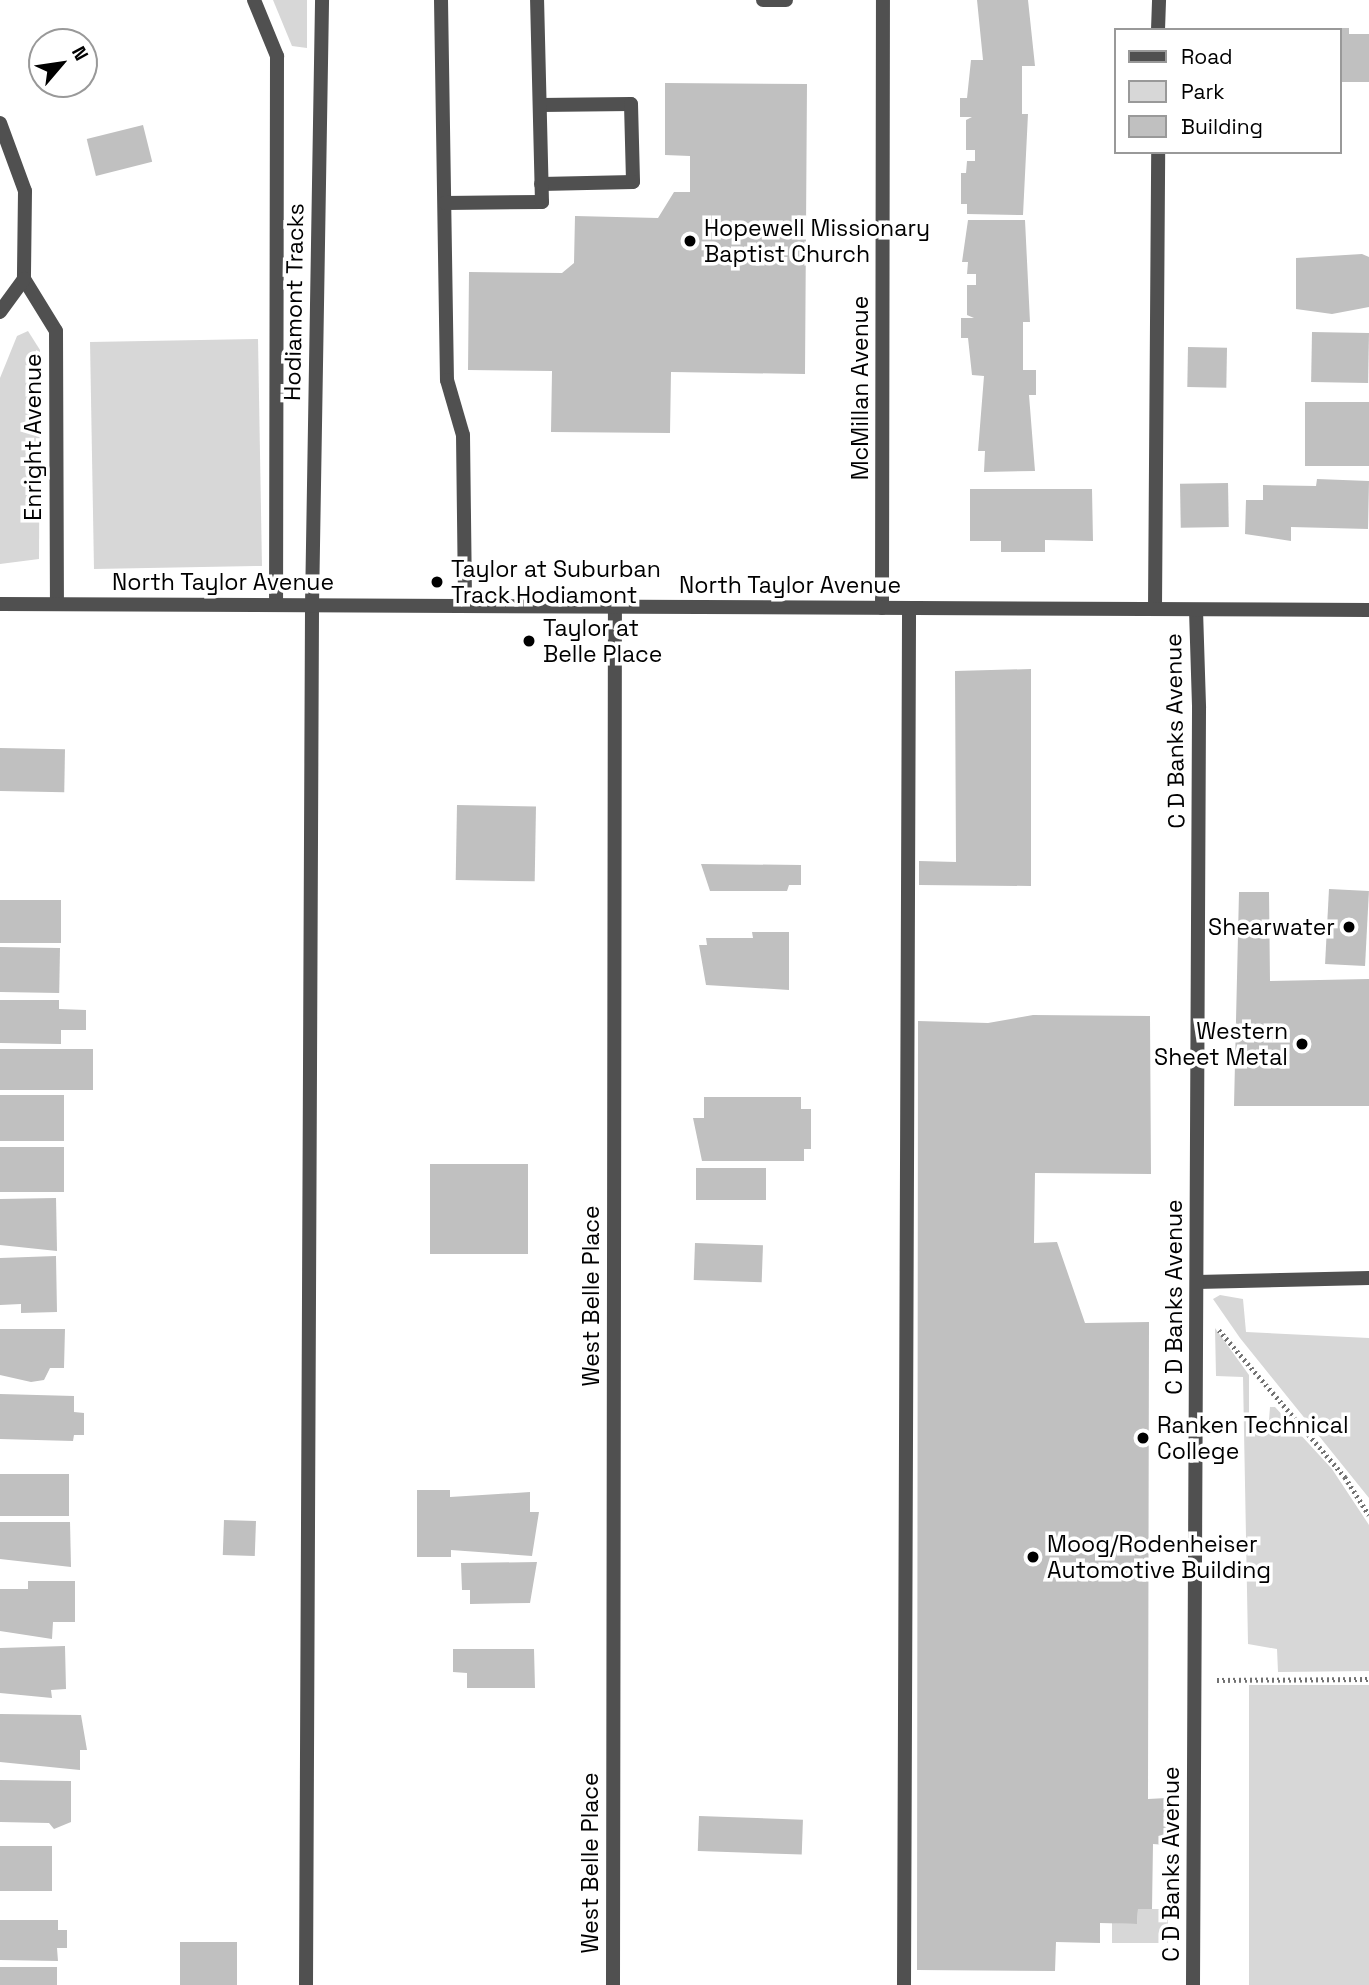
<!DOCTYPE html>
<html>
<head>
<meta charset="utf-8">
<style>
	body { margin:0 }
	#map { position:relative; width:1369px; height:1985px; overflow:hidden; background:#fff; font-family:"Space Grotesk",sans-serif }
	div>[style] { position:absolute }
	.green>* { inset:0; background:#d7d7d7; transform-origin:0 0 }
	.building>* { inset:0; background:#c0c0c0; transform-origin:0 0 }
	.path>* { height:4.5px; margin-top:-2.25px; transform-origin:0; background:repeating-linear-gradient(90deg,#727272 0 2px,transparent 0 5.5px) }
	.service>* { height:14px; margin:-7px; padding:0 7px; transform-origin:7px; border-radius:7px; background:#505050 }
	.minor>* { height:14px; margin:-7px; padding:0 7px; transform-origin:7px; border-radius:7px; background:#505050 }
	.tertiary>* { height:14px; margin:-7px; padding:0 7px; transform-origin:7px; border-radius:7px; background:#505050 }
	.dots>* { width:19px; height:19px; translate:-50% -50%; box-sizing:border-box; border:4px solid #fff; border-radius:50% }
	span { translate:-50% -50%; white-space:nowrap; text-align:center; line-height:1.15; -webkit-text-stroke:7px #fff; paint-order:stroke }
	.poi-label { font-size:23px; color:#000 }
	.left { translate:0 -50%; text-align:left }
	.right { translate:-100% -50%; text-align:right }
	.street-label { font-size:23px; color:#000 }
	.legend { position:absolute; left:1114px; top:28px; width:228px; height:126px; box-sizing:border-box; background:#fff; border:2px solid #999; margin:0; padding:9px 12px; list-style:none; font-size:21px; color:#000 }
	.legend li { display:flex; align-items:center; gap:14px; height:35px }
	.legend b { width:35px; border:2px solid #999 }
	.north { position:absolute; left:28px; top:28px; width:70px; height:70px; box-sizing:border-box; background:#fff; border:2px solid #999; border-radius:50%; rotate:61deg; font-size:19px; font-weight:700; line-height:28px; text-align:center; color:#000 }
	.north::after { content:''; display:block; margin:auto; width:24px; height:32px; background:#000; clip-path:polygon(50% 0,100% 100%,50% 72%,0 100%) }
</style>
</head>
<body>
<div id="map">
	<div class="green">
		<div style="clip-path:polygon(273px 0,307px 0,307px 48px,292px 46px)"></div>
		<div style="clip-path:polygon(28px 331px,40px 350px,39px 559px,0 564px,0 378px,17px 336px)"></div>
		<div style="left:258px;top:339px;width:227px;height:168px;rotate:89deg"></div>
		<div style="clip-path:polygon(1220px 1295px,1243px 1299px,1246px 1332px,1369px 1338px,1369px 1498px,1240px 1338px,1213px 1299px)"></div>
		<div style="clip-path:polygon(1215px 1328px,1249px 1375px,1249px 1420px,1269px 1420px,1270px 1407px,1275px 1407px,1332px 1469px,1369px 1525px,1369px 1671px,1278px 1672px,1277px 1649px,1248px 1644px,1243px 1377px,1216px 1376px)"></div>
		<div style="left:1369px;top:1685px;width:300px;height:120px;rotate:90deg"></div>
		<div style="clip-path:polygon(1138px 1909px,1168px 1909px,1168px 1943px,1112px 1943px,1112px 1923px,1137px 1924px)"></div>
	</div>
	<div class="building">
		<div style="clip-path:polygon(977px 0,1028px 0,1035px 66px,1022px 66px,1022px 114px,1028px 114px,1023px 215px,967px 214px,967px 204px,961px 204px,961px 173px,966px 173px,967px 161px,975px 161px,975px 150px,966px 150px,966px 120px,972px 117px,960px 117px,960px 98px,967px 98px,971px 60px,983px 60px)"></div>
		<div style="clip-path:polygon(1349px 28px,1349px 34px,1369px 34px,1369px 82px,1339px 82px,1339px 28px)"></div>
		<div style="clip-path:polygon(665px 83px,807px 84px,805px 374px,671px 372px,670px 433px,551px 432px,552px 371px,468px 370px,469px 272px,562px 273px,574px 263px,575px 216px,658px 218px,674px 192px,690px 192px,690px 156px,665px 155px)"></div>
		<div style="left:143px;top:125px;width:38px;height:58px;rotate:76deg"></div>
		<div style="clip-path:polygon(968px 220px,1025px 220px,1030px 322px,1023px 322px,1023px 370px,1036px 370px,1036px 395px,1029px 395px,1035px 471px,984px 472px,985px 451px,978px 451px,984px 376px,972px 375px,968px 338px,961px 338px,961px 318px,974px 318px,967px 315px,967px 285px,976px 285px,976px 274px,967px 274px,968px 262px,962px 262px)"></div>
		<div style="clip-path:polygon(1362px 254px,1369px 257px,1369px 307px,1332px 314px,1296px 309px,1296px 258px)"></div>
		<div style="left:1312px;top:332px;width:57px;height:50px;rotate:1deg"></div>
		<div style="left:1188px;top:347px;width:39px;height:40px;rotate:1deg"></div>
		<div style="left:1369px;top:402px;width:64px;height:64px;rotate:90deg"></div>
		<div style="clip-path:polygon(1317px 479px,1369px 481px,1368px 529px,1291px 527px,1291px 541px,1245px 534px,1246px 500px,1263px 500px,1263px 485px,1316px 486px)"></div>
		<div style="left:1228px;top:483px;width:44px;height:48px;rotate:89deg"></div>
		<div style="clip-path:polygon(970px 489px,1092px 489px,1093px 541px,1045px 540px,1045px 552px,1001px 552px,1001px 541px,970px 541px)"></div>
		<div style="clip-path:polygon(1031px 669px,1031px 886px,919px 885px,919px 861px,956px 862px,955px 671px)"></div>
		<div style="left:0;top:748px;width:65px;height:43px;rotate:1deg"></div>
		<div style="left:457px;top:805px;width:79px;height:75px;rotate:1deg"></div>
		<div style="clip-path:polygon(701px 864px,801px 865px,801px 885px,789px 885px,787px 891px,710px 891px)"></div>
		<div style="left:1329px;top:889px;width:40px;height:75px;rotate:3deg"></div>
		<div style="clip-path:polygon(1239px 892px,1269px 892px,1270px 981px,1369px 979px,1369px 1106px,1234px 1106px)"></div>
		<div style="left:0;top:900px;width:61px;height:43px"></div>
		<div style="clip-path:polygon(752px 932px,789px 932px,789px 990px,706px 985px,699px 945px,707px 945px,706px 938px,753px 938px)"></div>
		<div style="left:0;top:947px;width:60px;height:45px;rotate:1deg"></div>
		<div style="clip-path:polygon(0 1000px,59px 1000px,59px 1009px,86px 1010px,86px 1030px,61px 1030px,61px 1044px,0 1043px)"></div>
		<div style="clip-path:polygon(1033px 1015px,1150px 1016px,1151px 1174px,1035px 1173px,1034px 1243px,1057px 1242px,1085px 1323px,1149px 1322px,1148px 1799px,1167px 1798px,1166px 1845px,1153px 1844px,1152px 1909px,1138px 1909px,1137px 1924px,1100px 1923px,1100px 1943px,1056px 1942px,1055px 1971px,917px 1970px,918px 1021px,988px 1023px)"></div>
		<div style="left:0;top:1049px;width:93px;height:41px"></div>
		<div style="left:64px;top:1095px;width:46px;height:64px;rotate:90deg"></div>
		<div style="clip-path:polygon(704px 1097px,801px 1097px,801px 1109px,811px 1109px,811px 1149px,804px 1149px,804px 1161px,702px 1161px,693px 1118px,704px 1118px)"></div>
		<div style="left:0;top:1147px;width:64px;height:45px"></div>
		<div style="left:430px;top:1164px;width:98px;height:90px"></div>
		<div style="left:696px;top:1168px;width:70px;height:32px"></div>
		<div style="clip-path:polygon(56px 1198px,57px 1251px,0 1245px,0 1199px)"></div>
		<div style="left:695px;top:1243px;width:68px;height:37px;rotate:2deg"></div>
		<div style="clip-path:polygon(56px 1256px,57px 1312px,21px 1313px,21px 1304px,0 1305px,0 1258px)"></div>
		<div style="clip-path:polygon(0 1329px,65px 1329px,64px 1368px,50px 1368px,44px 1380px,31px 1382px,0 1375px)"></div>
		<div style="clip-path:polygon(0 1394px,74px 1396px,74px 1412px,84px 1413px,84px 1435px,74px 1435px,73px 1441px,0 1439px)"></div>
		<div style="left:0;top:1474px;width:69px;height:42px"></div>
		<div style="clip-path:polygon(417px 1490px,450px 1490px,450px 1497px,530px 1492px,530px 1512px,539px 1512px,532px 1556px,451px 1550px,451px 1557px,417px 1557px)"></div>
		<div style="left:224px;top:1520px;width:32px;height:35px;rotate:2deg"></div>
		<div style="clip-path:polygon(0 1522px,70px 1522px,71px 1567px,0 1559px)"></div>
		<div style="clip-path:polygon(537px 1562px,530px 1603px,470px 1604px,470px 1590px,462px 1590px,461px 1563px)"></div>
		<div style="clip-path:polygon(28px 1581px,75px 1581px,75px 1622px,53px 1622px,52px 1639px,0 1631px,0 1589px,28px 1589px)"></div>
		<div style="clip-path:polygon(65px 1646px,66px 1689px,51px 1690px,52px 1698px,0 1693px,0 1648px)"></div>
		<div style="clip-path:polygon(453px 1649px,534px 1649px,535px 1688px,467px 1688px,467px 1673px,453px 1672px)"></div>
		<div style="clip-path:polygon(0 1714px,81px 1715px,87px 1750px,80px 1750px,80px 1770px,0 1762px)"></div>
		<div style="clip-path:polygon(0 1780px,71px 1781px,71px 1822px,54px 1829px,49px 1823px,0 1822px)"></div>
		<div style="left:699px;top:1816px;width:104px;height:35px;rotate:2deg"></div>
		<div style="left:0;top:1846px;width:52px;height:45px"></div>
		<div style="clip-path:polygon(0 1920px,58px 1920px,58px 1930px,67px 1930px,67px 1948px,57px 1948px,58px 1961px,0 1960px)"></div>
		<div style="left:180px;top:1942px;width:57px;height:43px"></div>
		<div style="left:0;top:1967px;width:57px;height:18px"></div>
	</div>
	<div class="path">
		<div style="left:1219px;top:1330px;width:194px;rotate:49.4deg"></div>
		<div style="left:1345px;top:1477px;width:45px;rotate:57.7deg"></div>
		<div style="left:1217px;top:1680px;width:152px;rotate:-0.4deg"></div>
	</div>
	<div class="service">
		<div style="left:254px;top:0;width:61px;rotate:67.7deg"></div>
		<div style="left:277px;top:56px;width:549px;rotate:90.1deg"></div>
		<div style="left:441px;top:0;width:380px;rotate:89.1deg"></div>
		<div style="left:447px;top:380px;width:57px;rotate:73.8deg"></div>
		<div style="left:463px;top:435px;width:171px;rotate:89.3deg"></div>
		<div style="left:763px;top:0;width:23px"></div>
		<div style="left:1158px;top:30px;width:30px;rotate:-88deg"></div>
		<div style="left:540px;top:105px;width:91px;rotate:-0.6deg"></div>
		<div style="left:631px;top:104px;width:78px;rotate:88.5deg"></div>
		<div style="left:633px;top:182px;width:92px;rotate:178.8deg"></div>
		<div style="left:445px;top:203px;width:97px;rotate:-0.6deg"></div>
		<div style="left:542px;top:202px;width:202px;rotate:-91.4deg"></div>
		<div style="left:1155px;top:609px;width:457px;rotate:-89.6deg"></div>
		<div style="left:1197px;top:1282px;width:172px;rotate:-1.3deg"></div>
		<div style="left:306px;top:1985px;width:1379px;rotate:-89.75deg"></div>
		<div style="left:312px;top:606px;width:606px;rotate:-89.05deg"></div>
		<div style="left:904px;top:1985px;width:1377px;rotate:-89.79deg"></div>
		<div style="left:1193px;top:1985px;width:1277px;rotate:-89.73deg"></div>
	</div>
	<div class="minor">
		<div style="left:0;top:123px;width:72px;rotate:69.8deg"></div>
		<div style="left:25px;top:191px;width:88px;rotate:90.7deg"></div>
		<div style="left:24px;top:279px;width:61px;rotate:58.4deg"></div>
		<div style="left:56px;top:331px;width:273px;rotate:89.8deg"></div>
		<div style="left:0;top:312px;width:41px;rotate:-54deg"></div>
		<div style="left:882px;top:608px;width:608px;rotate:-89.91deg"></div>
		<div style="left:1196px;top:610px;width:98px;rotate:88.2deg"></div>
		<div style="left:613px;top:1985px;width:1378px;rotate:-89.92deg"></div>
	</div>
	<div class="tertiary">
		<div style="left:0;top:604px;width:1369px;rotate:0.25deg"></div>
	</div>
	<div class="dots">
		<div style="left:690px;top:241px;background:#000"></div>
		<div style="left:437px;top:582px;background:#000"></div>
		<div style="left:529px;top:641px;background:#000"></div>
		<div style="left:1349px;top:927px;background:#000"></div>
		<div style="left:1302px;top:1044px;background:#000"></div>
		<div style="left:1143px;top:1438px;background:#000"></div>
		<div style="left:1033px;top:1557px;background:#000"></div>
	</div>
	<div class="poi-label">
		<span class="left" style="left:704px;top:241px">Hopewell Missionary<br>Baptist Church</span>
		<span class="left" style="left:451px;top:582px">Taylor at Suburban<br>Track Hodiamont</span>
		<span class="left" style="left:543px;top:641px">Taylor at<br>Belle Place</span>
		<span class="right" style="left:1335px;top:927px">Shearwater</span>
		<span class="right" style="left:1288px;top:1044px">Western<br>Sheet Metal</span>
		<span class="left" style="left:1157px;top:1438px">Ranken Technical<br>College</span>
		<span class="left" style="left:1047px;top:1557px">Moog/Rodenheiser<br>Automotive Building</span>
	</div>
	<div class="street-label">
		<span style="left:294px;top:302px;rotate:-89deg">Hodiamont Tracks</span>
		<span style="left:860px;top:388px;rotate:-90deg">McMillan Avenue</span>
		<span style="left:33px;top:437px;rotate:-90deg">Enright Avenue</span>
		<span style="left:223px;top:582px">North Taylor Avenue</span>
		<span style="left:790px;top:585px">North Taylor Avenue</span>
		<span style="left:1175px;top:731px;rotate:-91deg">C D Banks Avenue</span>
		<span style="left:591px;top:1296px;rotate:-90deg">West Belle Place</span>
		<span style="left:1174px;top:1297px;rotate:-90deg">C D Banks Avenue</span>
		<span style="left:590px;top:1863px;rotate:-90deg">West Belle Place</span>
		<span style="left:1171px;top:1864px;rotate:-90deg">C D Banks Avenue</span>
	</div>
	<ul class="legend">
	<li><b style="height:9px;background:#505050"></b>Road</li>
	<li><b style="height:19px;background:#d7d7d7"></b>Park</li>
	<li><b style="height:19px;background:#c0c0c0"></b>Building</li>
	</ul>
	<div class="north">N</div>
</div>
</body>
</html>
